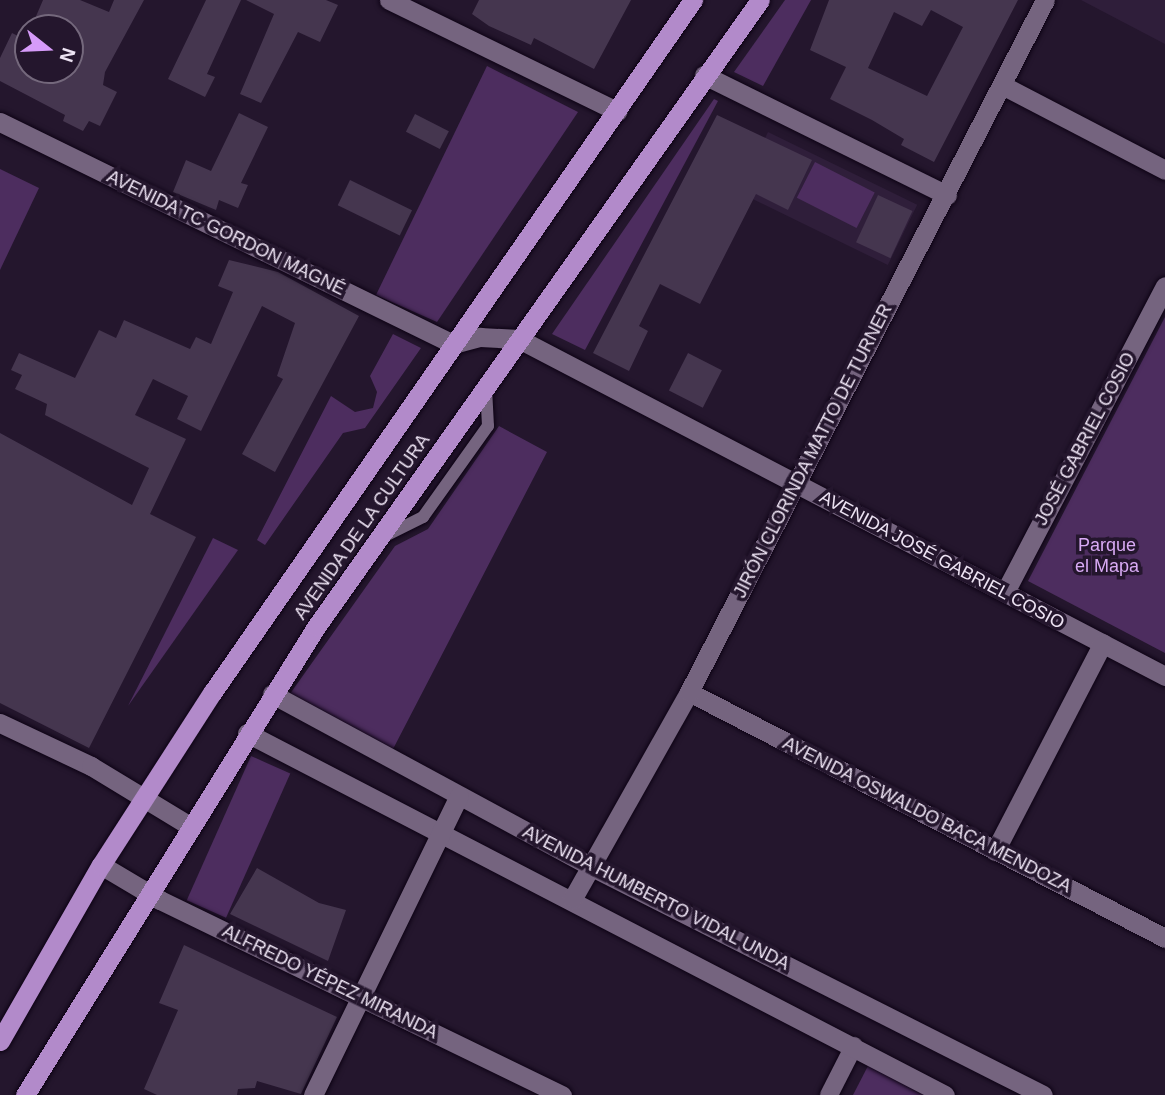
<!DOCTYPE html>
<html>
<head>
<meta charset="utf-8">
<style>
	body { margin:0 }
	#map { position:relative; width:1165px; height:1095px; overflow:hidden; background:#24162d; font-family:Helvetica,sans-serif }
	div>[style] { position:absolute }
	.built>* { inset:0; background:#2f1e3a; transform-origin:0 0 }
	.green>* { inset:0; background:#4d2d5f; transform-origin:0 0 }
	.building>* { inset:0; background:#45364f; transform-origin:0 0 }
	.roads { filter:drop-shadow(0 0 2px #0d0314) drop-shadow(0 0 2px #0d0314) }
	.service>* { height:12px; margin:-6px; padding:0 6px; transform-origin:6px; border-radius:6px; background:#75647f }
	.pedestrian>* { height:18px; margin:-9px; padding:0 9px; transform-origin:9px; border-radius:9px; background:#75647f }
	.minor>* { height:19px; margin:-9.5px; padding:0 9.5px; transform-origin:9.5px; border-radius:9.5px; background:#75647f }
	.trunk>* { height:19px; margin:-9.5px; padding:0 9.5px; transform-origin:9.5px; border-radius:9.5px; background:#b28aca }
	span { translate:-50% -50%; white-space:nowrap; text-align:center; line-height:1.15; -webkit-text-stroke:7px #24162d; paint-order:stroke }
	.street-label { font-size:18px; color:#ede3f3 }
	.park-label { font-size:18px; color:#d8aaf4 }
	.north { position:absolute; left:14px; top:14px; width:70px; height:70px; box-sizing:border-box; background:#24162d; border:2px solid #74687c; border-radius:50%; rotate:108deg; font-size:19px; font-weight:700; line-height:28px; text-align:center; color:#ede3f3 }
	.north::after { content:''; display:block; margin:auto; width:24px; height:32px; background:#d69bf9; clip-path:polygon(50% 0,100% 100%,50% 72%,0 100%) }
</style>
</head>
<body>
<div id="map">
	<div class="built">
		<div style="clip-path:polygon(1081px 0,1165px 0,1165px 44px)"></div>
		<div style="left:768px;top:132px;width:166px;height:67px;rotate:26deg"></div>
	</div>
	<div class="green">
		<div style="clip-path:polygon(785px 0,811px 0,763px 86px,734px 72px)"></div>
		<div style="clip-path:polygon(487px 66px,578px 112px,437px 322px,376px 295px)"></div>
		<div style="clip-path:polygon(714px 99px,718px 101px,585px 350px,552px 334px)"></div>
		<div style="left:815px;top:162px;width:67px;height:40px;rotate:27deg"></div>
		<div style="clip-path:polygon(0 169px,39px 188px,0 270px)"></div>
		<div style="clip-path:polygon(1165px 317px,1165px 653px,1028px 581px)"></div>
		<div style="clip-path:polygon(393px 334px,421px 348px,365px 428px,343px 433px,265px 545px,257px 540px,331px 396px,355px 412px,373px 408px,377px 392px,370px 376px)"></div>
		<div style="clip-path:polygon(499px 426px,547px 452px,392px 751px,287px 698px,395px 546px,428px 529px)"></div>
		<div style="clip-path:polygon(213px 538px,238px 550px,128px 706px)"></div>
		<div style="left:251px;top:756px;width:43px;height:158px;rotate:24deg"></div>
		<div style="clip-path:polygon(869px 1064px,925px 1095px,853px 1095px)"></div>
	</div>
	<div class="building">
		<div style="clip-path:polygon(43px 0,80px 0,109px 12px,114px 0,144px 0,105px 72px,103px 85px,117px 92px,100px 126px,89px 121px,83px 131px,63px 121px,65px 115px,0 81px,0 58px,12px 33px,28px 41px,28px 70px,70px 70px,70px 28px,31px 28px)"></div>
		<div style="clip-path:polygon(206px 0,241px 0,207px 74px,215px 77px,205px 97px,168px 79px)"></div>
		<div style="clip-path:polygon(246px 0,326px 0,338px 5px,320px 42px,298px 32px,261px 103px,240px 94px,274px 14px)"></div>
		<div style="clip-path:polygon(479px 0,631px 0,594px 69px,534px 38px,531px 45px,489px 26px,472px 14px)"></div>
		<div style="clip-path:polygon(evenodd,829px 0,1018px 0,934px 162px,901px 145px,904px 139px,872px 120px,830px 99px,846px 67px,810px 50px,829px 0,931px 10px,963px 27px,927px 96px,868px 68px,894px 12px,922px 26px,931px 10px)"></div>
		<div style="clip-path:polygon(239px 113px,268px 127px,241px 183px,248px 185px,238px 208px,219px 200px,216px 210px,173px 192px,186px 160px,211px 171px)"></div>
		<div style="left:415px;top:114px;width:38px;height:20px;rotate:27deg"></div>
		<div style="clip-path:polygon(717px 115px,812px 160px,788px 210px,756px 194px,700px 304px,660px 284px,639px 326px,648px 331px,629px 371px,593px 353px)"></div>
		<div style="left:350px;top:180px;width:69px;height:28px;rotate:26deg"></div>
		<div style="left:878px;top:195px;width:38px;height:52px;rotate:25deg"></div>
		<div style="clip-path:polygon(229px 260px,278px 272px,359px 316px,275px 472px,242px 454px,283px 379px,277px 376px,295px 323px,262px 306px,201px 431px,177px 419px,188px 396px,153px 379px,135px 415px,186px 439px,150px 514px,196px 537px,89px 748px,0 703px,0 433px,132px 505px,149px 468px,45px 415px,47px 404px,15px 389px,22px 375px,11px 370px,19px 353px,75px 378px,99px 330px,116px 338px,124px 320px,190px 349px,196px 337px,211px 344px,233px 292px,218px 286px)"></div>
		<div style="left:688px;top:353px;width:38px;height:42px;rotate:27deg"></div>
		<div style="clip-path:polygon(257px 868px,319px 903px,346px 910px,328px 961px,230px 914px)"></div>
		<div style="clip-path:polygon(184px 945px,337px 1017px,301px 1094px,257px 1081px,255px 1088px,238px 1089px,237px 1095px,157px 1095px,144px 1089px,178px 1010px,159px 1003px)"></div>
	</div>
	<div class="roads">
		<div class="service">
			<div style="left:383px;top:537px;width:45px;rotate:-26.6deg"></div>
			<div style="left:423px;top:517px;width:112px;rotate:-54.5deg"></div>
			<div style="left:488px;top:426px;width:37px;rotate:-93deg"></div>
		</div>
		<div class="pedestrian">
			<div style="left:829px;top:1095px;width:55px;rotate:-63deg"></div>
		</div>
		<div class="minor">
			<div style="left:389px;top:0;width:254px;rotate:26deg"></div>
			<div style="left:704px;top:75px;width:271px;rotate:26.3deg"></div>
			<div style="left:1002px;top:85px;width:184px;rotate:27.5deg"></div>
			<div style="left:0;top:122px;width:504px;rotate:26.11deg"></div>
			<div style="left:453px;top:344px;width:28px;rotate:-15deg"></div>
			<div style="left:480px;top:337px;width:39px;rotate:3deg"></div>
			<div style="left:519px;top:339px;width:729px;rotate:27.55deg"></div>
			<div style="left:1005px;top:592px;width:345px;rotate:-62.4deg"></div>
			<div style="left:689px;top:692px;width:536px;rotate:27.33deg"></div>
			<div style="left:272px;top:694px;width:364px;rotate:28.4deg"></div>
			<div style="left:592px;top:867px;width:505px;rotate:26.82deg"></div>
			<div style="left:0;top:723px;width:101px;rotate:25.3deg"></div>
			<div style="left:91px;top:766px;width:114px;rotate:31.3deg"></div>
			<div style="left:247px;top:733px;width:786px;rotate:27.41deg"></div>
			<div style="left:995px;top:851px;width:234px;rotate:-62.6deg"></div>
			<div style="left:101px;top:865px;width:69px;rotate:30.7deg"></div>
			<div style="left:160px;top:900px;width:447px;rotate:25.9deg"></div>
			<div style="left:573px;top:898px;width:236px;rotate:-60.6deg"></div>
			<div style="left:689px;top:692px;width:778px;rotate:-62.78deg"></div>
			<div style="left:313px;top:1095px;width:333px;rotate:-64deg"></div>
		</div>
		<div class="trunk">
			<div style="left:0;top:1041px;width:203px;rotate:-60.2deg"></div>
			<div style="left:101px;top:865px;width:205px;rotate:-57.2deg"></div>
			<div style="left:212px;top:693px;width:844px;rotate:-55.24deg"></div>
			<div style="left:25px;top:1095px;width:551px;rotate:-58.13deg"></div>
			<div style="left:316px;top:627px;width:768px;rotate:-54.7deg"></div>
		</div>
	</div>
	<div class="street-label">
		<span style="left:226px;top:233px;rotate:26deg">AVENIDA TC GORDON MAGNÉ</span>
		<span style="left:1085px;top:439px;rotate:-62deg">JOSÉ GABRIEL COSIO</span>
		<span style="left:813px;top:451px;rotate:-63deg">JIRÓN CLORINDA MATTO DE TURNER</span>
		<span style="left:362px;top:527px;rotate:-55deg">AVENIDA DE LA CULTURA</span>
		<span style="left:942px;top:560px;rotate:28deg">AVENIDA JOSÉ GABRIEL COSIO</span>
		<span style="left:927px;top:815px;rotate:27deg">AVENIDA OSWALDO BACA MENDOZA</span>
		<span style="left:656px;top:898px;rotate:27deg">AVENIDA HUMBERTO VIDAL UNDA</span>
		<span style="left:330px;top:982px;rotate:26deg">ALFREDO YÉPEZ MIRANDA</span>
	</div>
	<div class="park-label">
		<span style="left:1107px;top:556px">Parque<br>el Mapa</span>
	</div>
	<div class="north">N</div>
</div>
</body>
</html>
